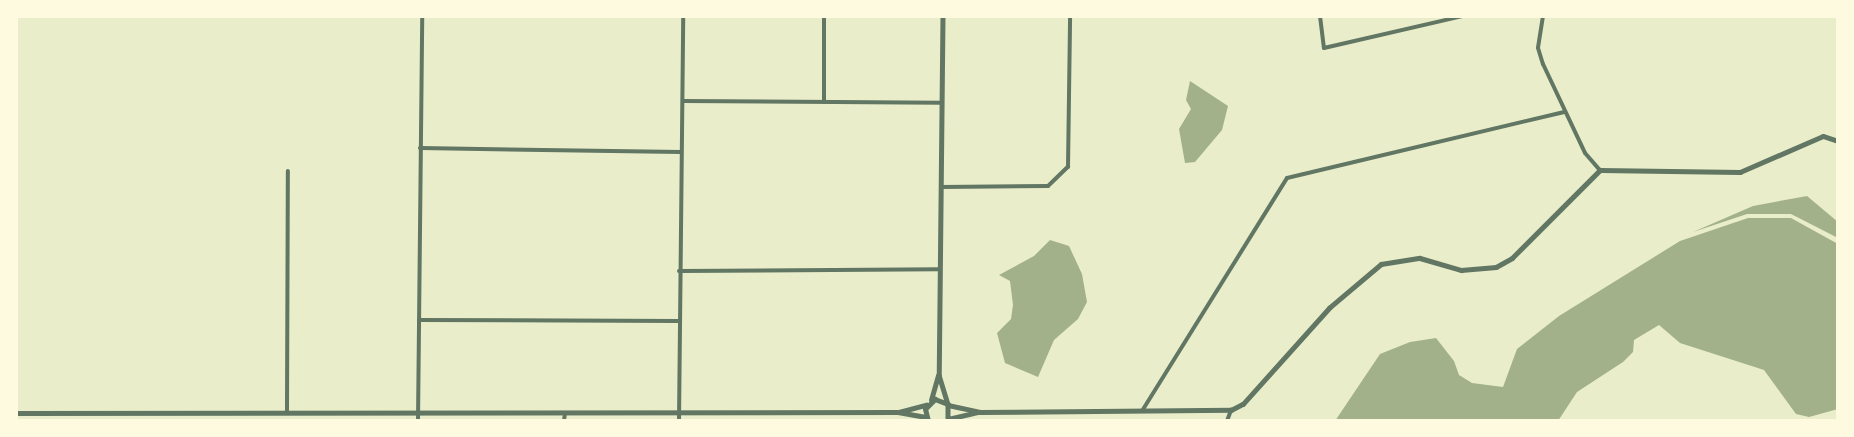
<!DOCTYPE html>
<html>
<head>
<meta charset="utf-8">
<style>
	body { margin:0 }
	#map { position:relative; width:1854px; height:437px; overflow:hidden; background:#e9edc9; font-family:Arial,sans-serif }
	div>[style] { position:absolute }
	.water>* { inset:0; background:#a3b18a }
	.minor>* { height:4px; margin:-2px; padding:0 2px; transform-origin:2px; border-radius:2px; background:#617663 }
	.tertiary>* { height:4.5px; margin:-2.25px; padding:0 2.25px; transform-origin:2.25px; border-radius:2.25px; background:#617663 }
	span { translate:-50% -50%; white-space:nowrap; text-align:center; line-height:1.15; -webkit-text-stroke:5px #fefae0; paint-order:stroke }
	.frame { position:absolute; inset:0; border:18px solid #fefae0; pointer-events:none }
</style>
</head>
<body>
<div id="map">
	<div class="water">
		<div style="clip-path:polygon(1190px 81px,1228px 106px,1222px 130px,1195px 162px,1185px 163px,1179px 129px,1191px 109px,1186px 100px)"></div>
		<div style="clip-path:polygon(1807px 196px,1838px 222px,1838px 238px,1791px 214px,1747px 214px,1693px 232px,1753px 206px)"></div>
		<div style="clip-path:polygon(1748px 218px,1791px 218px,1838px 244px,1838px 409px,1809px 417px,1796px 414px,1764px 370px,1680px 343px,1659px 325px,1634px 340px,1633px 352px,1623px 362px,1577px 392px,1558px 421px,1335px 421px,1380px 354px,1410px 342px,1436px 338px,1454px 361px,1459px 375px,1472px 383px,1503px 387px,1517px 349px,1559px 316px,1680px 241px)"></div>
		<div style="clip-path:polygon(1050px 240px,1069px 246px,1082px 274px,1087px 302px,1078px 319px,1054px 340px,1038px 377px,1005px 363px,997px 333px,1011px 319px,1013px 305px,1010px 281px,999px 275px,1034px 256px)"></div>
	</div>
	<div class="minor">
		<div style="left:1320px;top:16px;width:32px;rotate:83deg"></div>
		<div style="left:1324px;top:48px;width:143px;rotate:-13deg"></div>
		<div style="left:1543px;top:16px;width:32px;rotate:99deg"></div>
		<div style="left:1538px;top:48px;width:17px;rotate:73deg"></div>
		<div style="left:1543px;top:64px;width:98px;rotate:64.7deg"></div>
		<div style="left:1585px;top:153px;width:23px;rotate:49deg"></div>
		<div style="left:683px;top:101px;width:259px;rotate:0.4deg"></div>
		<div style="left:824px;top:102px;width:86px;rotate:-90deg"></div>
		<div style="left:420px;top:148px;width:261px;rotate:0.9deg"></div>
		<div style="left:941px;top:187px;width:107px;rotate:-0.5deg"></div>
		<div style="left:1048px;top:186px;width:28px;rotate:-44deg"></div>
		<div style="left:1068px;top:167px;width:151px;rotate:-89.2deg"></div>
		<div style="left:679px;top:271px;width:260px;rotate:-0.4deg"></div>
		<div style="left:419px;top:320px;width:259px;rotate:0.2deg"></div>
		<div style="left:1142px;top:411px;width:274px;rotate:-58.1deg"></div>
		<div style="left:1287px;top:178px;width:285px;rotate:-13.4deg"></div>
		<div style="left:287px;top:412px;width:241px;rotate:-89.8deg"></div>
		<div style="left:418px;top:421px;width:405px;rotate:-89.4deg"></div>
		<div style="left:564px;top:421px;width:8px;rotate:-83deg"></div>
		<div style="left:679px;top:421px;width:405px;rotate:-89.4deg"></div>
		<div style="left:1227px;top:421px;width:12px;rotate:-70deg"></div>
	</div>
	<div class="tertiary">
		<div style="left:943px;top:16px;width:359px;rotate:90.6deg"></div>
		<div style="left:939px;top:375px;width:28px;rotate:73deg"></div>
		<div style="left:931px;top:400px;width:25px;rotate:-74deg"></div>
		<div style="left:948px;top:405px;width:30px;rotate:12deg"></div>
		<div style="left:899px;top:412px;width:28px;rotate:-15deg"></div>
		<div style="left:16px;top:413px;width:882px;rotate:-0.06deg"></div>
		<div style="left:898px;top:412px;width:28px;rotate:10deg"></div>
		<div style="left:948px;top:419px;width:32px;rotate:-13deg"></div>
		<div style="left:979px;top:412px;width:252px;rotate:-0.5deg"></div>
		<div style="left:1231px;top:410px;width:13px;rotate:-27deg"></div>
		<div style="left:1243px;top:404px;width:129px;rotate:-48.1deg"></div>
		<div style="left:1329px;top:308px;width:68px;rotate:-40.2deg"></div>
		<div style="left:1381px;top:264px;width:39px;rotate:-9deg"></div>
		<div style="left:1420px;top:258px;width:43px;rotate:16.3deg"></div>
		<div style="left:1461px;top:270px;width:35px;rotate:-5deg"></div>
		<div style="left:1496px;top:267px;width:18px;rotate:-29deg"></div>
		<div style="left:1512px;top:258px;width:124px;rotate:-45deg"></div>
		<div style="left:1600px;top:170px;width:140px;rotate:0.8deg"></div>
		<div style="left:1740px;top:172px;width:90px;rotate:-23.4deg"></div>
		<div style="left:1823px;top:136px;width:16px;rotate:18deg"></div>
		<div style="left:928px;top:421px;width:12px;rotate:-104deg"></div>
		<div style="left:925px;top:409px;width:14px;rotate:-45deg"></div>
		<div style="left:935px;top:399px;width:14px;rotate:21deg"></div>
		<div style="left:948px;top:404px;width:15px;rotate:90deg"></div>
	</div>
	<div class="frame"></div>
</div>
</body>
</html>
